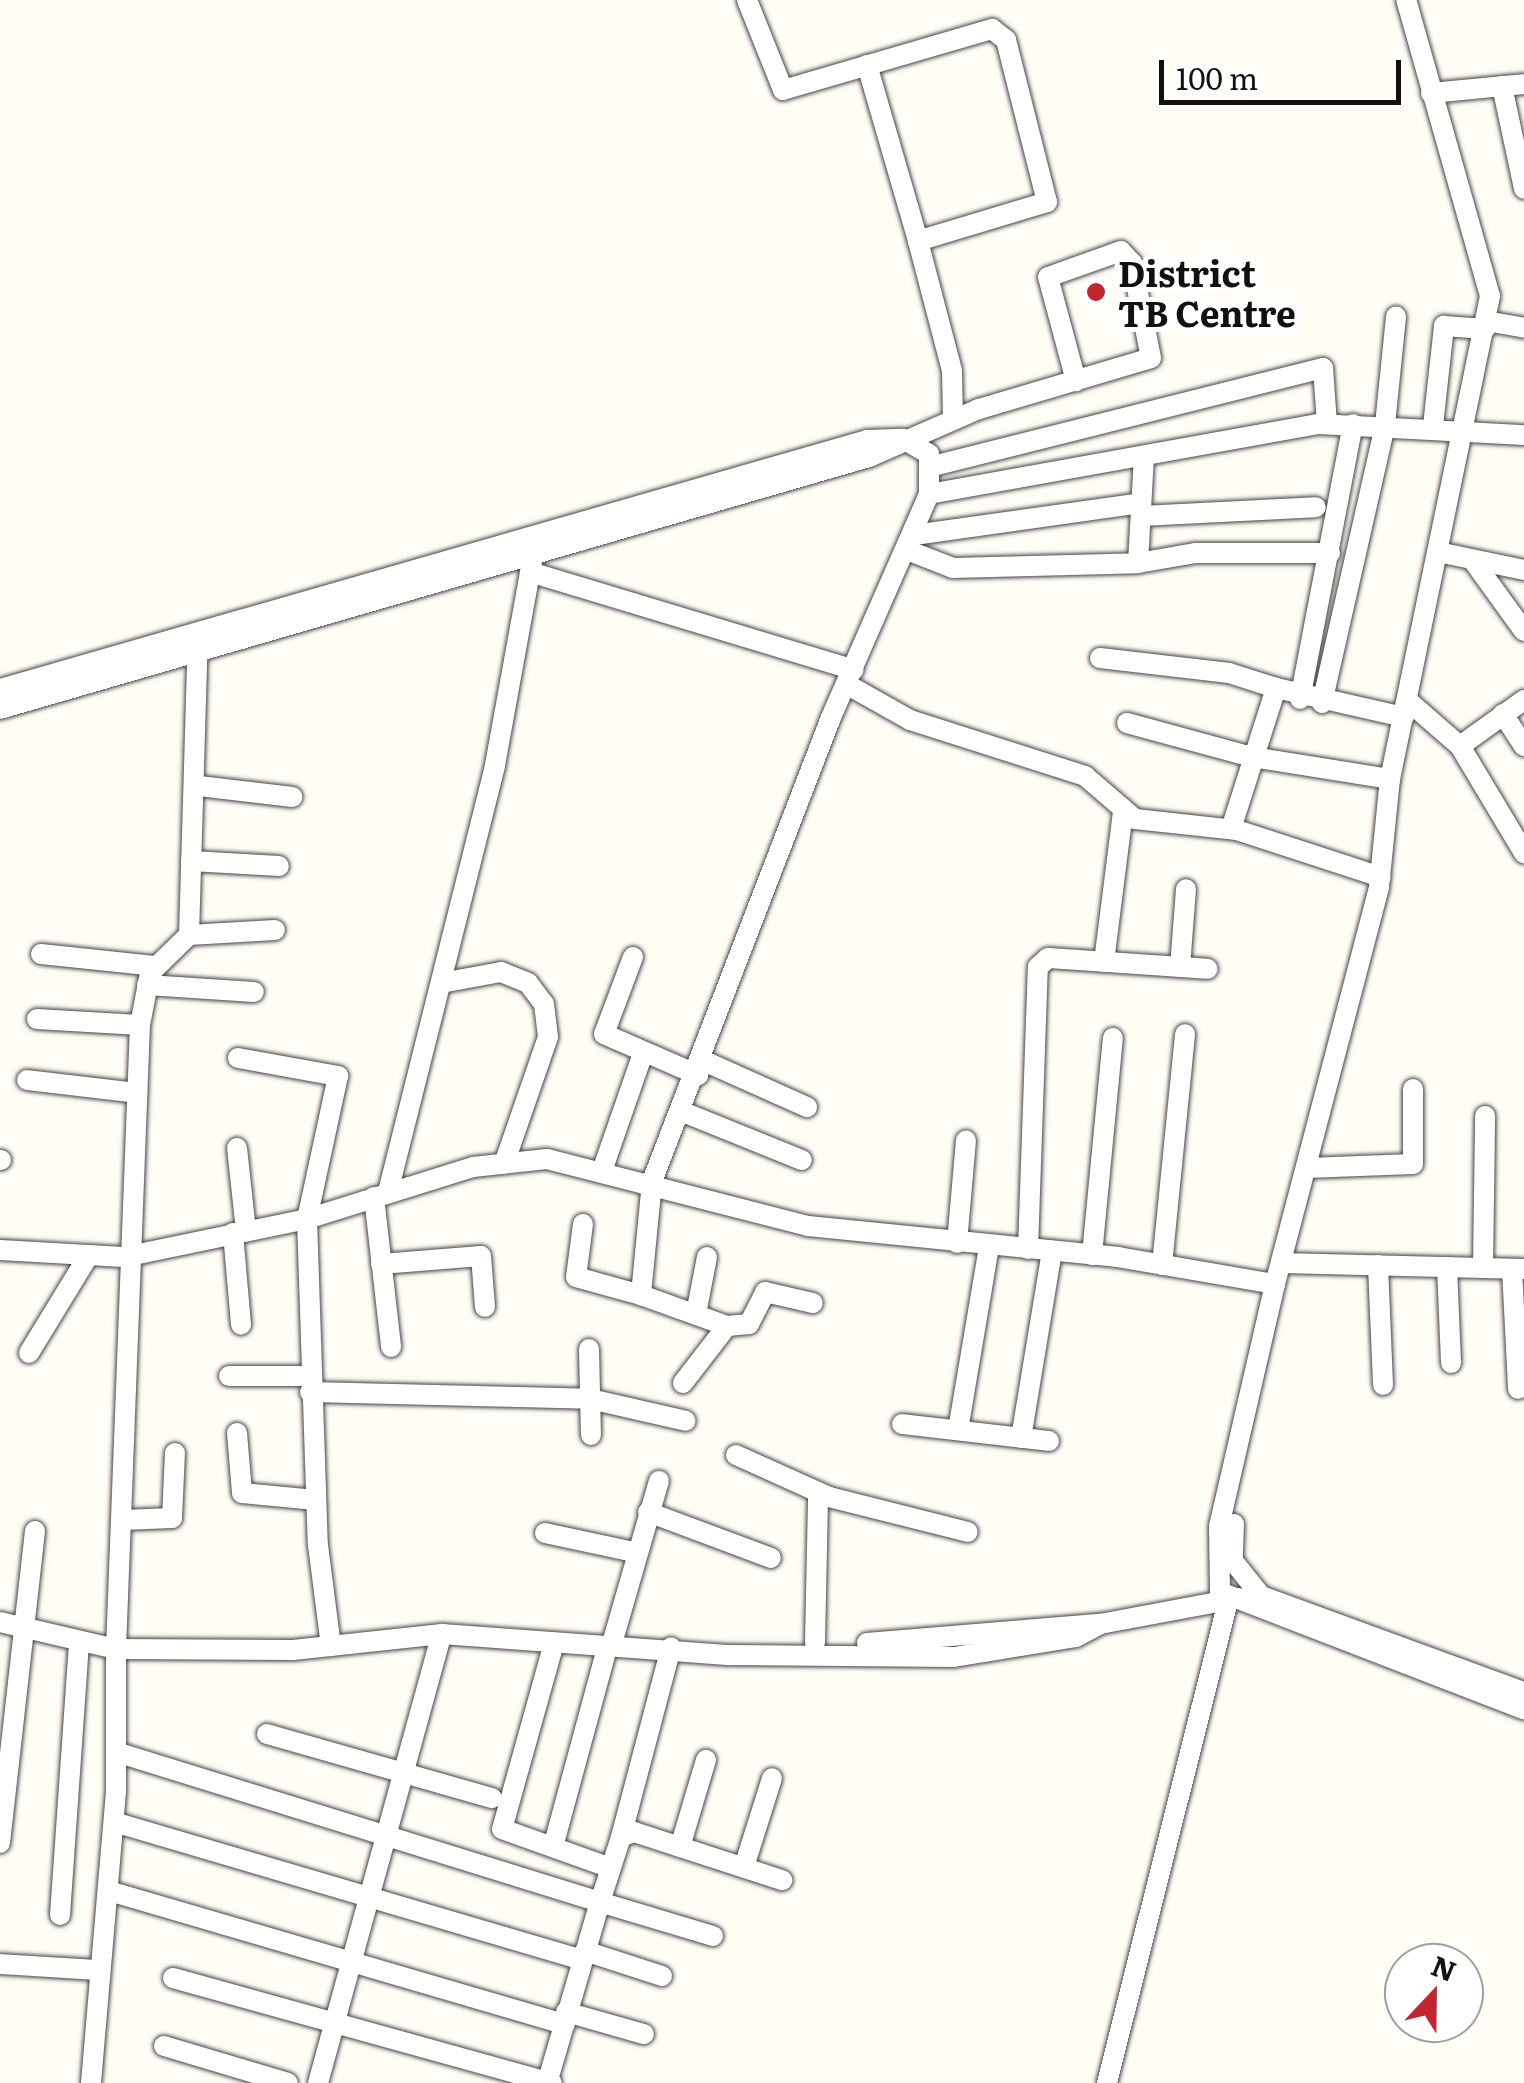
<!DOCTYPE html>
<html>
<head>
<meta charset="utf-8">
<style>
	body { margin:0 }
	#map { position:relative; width:1524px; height:2083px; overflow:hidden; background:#fffdf5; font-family:Literata,serif }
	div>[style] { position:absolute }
	.roads { filter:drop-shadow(0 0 2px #444) drop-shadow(0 0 2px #444) }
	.minor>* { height:20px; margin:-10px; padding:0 10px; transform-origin:10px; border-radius:10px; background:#fff }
	.dots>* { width:28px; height:28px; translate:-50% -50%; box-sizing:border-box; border:5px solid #fff; border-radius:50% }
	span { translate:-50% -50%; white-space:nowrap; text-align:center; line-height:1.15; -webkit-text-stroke:10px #fff; paint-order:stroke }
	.poi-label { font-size:35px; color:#111; font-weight:700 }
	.left { translate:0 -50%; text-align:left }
	.north { position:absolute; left:1384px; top:1943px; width:100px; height:100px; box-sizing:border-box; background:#fff; border:2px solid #a0a0a0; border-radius:50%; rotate:22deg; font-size:28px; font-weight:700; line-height:40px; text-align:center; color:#111 }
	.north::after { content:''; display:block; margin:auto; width:35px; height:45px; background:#c4262e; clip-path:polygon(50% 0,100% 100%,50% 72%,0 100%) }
	.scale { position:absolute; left:1159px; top:60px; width:242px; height:45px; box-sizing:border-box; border:5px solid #111; border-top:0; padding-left:12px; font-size:30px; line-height:35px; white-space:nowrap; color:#111; -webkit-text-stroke:8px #fff; paint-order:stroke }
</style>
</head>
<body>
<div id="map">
	<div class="roads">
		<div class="minor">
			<div style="left:747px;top:0;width:97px;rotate:68.2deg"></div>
			<div style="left:783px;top:90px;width:218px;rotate:-16.3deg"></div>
			<div style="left:992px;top:29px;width:18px;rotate:38deg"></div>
			<div style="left:1006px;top:40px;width:167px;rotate:75.8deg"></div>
			<div style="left:1047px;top:202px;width:135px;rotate:163.2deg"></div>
			<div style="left:918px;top:241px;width:134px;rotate:75.3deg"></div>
			<div style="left:952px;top:371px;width:49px;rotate:88.8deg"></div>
			<div style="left:867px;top:65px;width:183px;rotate:73.8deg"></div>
			<div style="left:1502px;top:86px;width:105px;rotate:77.9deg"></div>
			<div style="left:1431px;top:93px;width:93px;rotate:-5.5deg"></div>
			<div style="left:1486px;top:321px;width:39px;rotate:10deg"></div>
			<div style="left:1433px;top:426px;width:101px;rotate:-83.7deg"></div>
			<div style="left:1444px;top:326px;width:41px;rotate:4.2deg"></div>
			<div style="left:933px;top:466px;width:402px;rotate:-14.1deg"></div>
			<div style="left:1323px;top:368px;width:56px;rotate:85.9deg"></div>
			<div style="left:929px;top:494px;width:396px;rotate:-10.2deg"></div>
			<div style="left:1319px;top:424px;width:205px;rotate:3.1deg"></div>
			<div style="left:1141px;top:516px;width:175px;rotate:-2.9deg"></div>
			<div style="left:914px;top:535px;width:229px;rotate:-8deg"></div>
			<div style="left:907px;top:550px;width:49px;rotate:21.4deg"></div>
			<div style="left:953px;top:568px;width:185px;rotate:-1.5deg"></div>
			<div style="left:1138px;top:563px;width:108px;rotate:-86.8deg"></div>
			<div style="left:1438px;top:552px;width:88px;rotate:11.8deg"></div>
			<div style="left:1474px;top:562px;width:85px;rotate:54.1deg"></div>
			<div style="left:1138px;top:563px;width:59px;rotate:-9.8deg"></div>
			<div style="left:1196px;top:553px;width:134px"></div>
			<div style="left:530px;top:572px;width:338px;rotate:16.8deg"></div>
			<div style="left:1100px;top:658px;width:130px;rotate:6.6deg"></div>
			<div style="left:1229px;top:673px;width:49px;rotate:17.7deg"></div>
			<div style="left:848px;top:685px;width:71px;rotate:29.4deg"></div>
			<div style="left:910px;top:720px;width:184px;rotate:17.7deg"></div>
			<div style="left:1085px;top:776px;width:66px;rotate:40.7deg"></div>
			<div style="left:1135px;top:819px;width:103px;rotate:6.2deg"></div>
			<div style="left:1237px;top:830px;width:151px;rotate:18.1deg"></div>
			<div style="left:0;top:689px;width:902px;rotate:-16.02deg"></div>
			<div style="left:867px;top:440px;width:36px;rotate:-2deg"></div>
			<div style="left:903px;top:439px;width:30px;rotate:30deg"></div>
			<div style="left:929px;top:454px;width:40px;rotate:90deg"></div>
			<div style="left:929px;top:494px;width:247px;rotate:113.7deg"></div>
			<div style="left:830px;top:720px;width:495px;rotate:111.1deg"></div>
			<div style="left:652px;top:1182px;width:114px;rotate:95.6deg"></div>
			<div style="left:641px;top:1295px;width:91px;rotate:19.8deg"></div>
			<div style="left:727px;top:1326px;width:72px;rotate:127.7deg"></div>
			<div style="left:1300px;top:699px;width:280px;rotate:-79.1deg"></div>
			<div style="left:1407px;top:700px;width:70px;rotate:41deg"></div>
			<div style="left:1524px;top:700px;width:79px;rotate:144.3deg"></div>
			<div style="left:1460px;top:746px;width:125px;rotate:59.1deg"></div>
			<div style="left:1322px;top:703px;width:285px;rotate:-77.2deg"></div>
			<div style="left:1385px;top:425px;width:109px;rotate:-84.2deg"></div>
			<div style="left:0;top:709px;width:905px;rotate:-16.17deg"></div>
			<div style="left:869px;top:457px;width:120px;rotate:-23.6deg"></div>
			<div style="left:979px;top:409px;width:179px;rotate:-16.5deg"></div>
			<div style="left:1151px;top:358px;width:97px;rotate:-101.3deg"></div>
			<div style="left:1132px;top:263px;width:16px;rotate:-133deg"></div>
			<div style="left:1121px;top:251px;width:77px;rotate:160.4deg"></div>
			<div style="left:1048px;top:277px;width:108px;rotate:74.9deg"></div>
			<div style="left:1503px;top:714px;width:38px;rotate:57deg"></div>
			<div style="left:1127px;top:723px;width:130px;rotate:15.2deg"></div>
			<div style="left:1252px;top:757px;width:140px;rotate:9.1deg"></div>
			<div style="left:199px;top:786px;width:94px;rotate:6.7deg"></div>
			<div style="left:1231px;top:829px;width:148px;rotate:-72.3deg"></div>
			<div style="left:1276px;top:688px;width:131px;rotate:12.8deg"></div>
			<div style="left:191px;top:861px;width:88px;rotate:3.3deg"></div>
			<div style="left:189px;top:935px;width:86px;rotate:-3.3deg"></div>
			<div style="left:41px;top:954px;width:116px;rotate:6deg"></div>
			<div style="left:633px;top:957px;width:82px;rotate:110.6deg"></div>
			<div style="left:604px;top:1034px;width:103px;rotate:23.6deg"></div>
			<div style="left:1104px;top:962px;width:151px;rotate:-82.8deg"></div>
			<div style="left:1180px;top:967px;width:78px;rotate:-85.6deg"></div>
			<div style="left:441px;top:983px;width:61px;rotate:-10.4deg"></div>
			<div style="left:501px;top:972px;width:29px;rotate:22deg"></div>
			<div style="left:528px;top:983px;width:26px;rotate:53deg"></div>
			<div style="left:544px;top:1004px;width:33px;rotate:83deg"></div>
			<div style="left:548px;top:1037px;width:134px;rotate:109.1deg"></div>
			<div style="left:147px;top:985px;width:107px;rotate:3.7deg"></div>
			<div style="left:37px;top:1019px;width:103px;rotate:3.3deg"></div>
			<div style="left:238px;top:1058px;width:102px;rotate:10.2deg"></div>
			<div style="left:338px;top:1076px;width:146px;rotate:102.2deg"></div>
			<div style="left:307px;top:1219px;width:326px;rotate:88.1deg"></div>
			<div style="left:318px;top:1545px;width:102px;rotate:82.7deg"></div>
			<div style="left:704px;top:1061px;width:113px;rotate:24.1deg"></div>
			<div style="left:27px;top:1080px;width:111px;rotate:6.7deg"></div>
			<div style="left:683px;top:1112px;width:128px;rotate:22deg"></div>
			<div style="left:237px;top:1148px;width:83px;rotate:83.8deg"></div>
			<div style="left:0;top:1160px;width:1px"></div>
			<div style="left:1307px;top:1168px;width:106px;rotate:-2.2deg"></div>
			<div style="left:1413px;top:1164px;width:75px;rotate:-90deg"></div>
			<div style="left:602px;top:1171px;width:125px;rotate:-70.8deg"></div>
			<div style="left:388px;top:1192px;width:440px;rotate:-75.9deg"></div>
			<div style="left:495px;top:765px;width:225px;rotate:-79.7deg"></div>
			<div style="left:374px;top:1197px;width:151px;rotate:83.5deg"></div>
			<div style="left:583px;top:1224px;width:53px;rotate:97.5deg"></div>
			<div style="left:576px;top:1277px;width:67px;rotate:15.5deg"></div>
			<div style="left:233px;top:1233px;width:92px;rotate:85deg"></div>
			<div style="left:957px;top:1243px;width:103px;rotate:-85deg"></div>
			<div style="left:1028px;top:1249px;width:282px;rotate:-88deg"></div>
			<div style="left:1038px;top:967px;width:13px;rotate:-42deg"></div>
			<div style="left:1048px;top:958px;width:160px;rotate:3.9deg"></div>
			<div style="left:0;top:1250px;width:124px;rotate:3.2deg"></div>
			<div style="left:124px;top:1257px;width:187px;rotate:-11.7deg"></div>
			<div style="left:307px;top:1219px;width:174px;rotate:-17.4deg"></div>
			<div style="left:473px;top:1167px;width:74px;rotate:-6.2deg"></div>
			<div style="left:547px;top:1159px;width:269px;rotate:14.4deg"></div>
			<div style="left:808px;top:1226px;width:312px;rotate:5.7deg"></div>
			<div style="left:1118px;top:1257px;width:159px;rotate:9.8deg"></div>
			<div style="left:1275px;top:1284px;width:410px;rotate:-75.3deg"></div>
			<div style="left:1379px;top:887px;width:109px;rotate:-84.2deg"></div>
			<div style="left:1390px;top:779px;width:493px;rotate:-78.3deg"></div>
			<div style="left:1490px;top:296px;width:308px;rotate:-105.8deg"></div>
			<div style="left:1092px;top:1255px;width:218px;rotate:-84.5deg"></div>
			<div style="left:1282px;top:1263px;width:242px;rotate:1.4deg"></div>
			<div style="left:381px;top:1264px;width:100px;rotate:-4.6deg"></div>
			<div style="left:481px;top:1256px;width:51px;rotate:85.5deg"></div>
			<div style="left:1162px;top:1265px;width:232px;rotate:-84.3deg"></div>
			<div style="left:1378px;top:1265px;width:120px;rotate:87.6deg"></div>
			<div style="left:1447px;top:1267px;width:96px;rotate:87.6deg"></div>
			<div style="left:1483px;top:1268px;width:152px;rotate:-89.2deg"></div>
			<div style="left:1512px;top:1269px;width:120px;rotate:87.1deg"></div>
			<div style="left:1275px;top:1284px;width:249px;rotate:103deg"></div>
			<div style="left:1219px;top:1527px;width:65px;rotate:89.1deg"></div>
			<div style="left:1220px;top:1592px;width:326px;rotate:21.1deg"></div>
			<div style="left:696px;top:1314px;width:58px;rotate:-79.1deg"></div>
			<div style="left:727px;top:1326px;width:22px;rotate:-5deg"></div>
			<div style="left:749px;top:1324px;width:36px;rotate:-63deg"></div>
			<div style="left:765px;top:1292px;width:49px;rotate:12.9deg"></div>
			<div style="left:589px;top:1349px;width:86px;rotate:88.7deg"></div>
			<div style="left:29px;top:1353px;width:111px;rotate:-58.6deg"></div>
			<div style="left:229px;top:1376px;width:80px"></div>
			<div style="left:310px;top:1392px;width:280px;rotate:1.4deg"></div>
			<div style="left:590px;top:1399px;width:98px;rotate:12.9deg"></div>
			<div style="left:902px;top:1424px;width:148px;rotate:6.6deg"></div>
			<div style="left:958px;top:1430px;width:187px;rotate:-80.4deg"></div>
			<div style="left:237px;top:1433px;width:60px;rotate:85.2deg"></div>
			<div style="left:242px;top:1493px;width:74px;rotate:5.4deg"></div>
			<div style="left:1021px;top:1438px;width:190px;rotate:-80.6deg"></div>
			<div style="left:736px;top:1455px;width:102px;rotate:24.3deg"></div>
			<div style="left:829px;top:1497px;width:143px;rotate:14.1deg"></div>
			<div style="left:648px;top:1512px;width:131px;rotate:20.5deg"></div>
			<div style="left:123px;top:1520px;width:49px;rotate:-2.3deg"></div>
			<div style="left:172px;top:1518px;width:65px;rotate:-87.4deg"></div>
			<div style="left:1234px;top:1524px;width:37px;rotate:92deg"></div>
			<div style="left:1233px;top:1561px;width:45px;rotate:51.3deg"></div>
			<div style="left:1261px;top:1596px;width:280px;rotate:20.1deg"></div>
			<div style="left:545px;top:1533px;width:91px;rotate:12.1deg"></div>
			<div style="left:0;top:1622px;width:119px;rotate:13.1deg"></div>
			<div style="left:116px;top:1649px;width:624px;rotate:-87.8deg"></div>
			<div style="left:140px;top:1025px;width:53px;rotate:-79.1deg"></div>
			<div style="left:150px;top:973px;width:54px;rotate:-44.3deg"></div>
			<div style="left:189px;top:935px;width:276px;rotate:-88.3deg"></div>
			<div style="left:554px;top:1643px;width:193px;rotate:105.6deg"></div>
			<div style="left:502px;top:1829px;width:113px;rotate:19.7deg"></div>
			<div style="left:815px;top:1643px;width:149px;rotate:-88.8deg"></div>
			<div style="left:867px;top:1643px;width:234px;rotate:-4.7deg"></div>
			<div style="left:1100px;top:1624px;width:141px;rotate:-10.6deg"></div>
			<div style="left:611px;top:1647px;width:173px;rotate:-73.9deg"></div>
			<div style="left:267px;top:1734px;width:234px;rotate:15.9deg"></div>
			<div style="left:116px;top:1752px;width:507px;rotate:17.22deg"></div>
			<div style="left:600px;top:1902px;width:189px;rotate:106.3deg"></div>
			<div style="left:114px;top:1822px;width:488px;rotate:16.4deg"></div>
			<div style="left:621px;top:1837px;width:196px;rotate:-75.2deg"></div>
			<div style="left:0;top:1843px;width:314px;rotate:-83.6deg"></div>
			<div style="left:553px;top:1847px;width:206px;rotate:-74.8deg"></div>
			<div style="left:680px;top:1847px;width:91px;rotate:-73.4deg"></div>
			<div style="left:744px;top:1867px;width:93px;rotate:-72.5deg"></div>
			<div style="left:109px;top:1891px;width:475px;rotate:16.3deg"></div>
			<div style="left:60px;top:1915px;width:273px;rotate:-86deg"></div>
			<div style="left:713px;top:1936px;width:118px;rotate:-163.3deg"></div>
			<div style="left:600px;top:1902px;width:68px;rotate:-72.1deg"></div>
			<div style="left:621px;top:1837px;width:14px;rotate:-21deg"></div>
			<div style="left:634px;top:1832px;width:156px;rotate:18deg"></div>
			<div style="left:585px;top:1951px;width:81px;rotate:18deg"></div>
			<div style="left:0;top:1964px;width:99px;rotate:3.5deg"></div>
			<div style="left:173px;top:1978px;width:393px;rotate:15.5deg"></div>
			<div style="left:566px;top:2012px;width:81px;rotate:15.8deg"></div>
			<div style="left:164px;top:2046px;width:129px;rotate:16.6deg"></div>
			<div style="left:91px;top:2083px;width:292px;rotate:-85.1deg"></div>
			<div style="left:116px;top:1792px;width:143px;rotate:-90deg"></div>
			<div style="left:116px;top:1649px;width:177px;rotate:0.3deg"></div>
			<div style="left:293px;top:1650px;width:150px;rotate:-6.1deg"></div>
			<div style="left:442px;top:1634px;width:289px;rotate:4.2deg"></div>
			<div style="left:730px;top:1655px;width:224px;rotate:0.5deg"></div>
			<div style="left:954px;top:1657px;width:124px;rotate:-9.3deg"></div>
			<div style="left:1076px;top:1637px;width:27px;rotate:-28deg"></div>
			<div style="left:318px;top:2083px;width:466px;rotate:-74.6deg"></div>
			<div style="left:1107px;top:2083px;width:497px;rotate:-75.9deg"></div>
		</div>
	</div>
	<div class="dots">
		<div style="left:1096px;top:292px;background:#c4262e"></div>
	</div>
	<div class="poi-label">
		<span class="left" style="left:1118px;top:292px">District<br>TB Centre</span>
	</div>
	<div class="north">N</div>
	<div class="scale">100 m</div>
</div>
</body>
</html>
